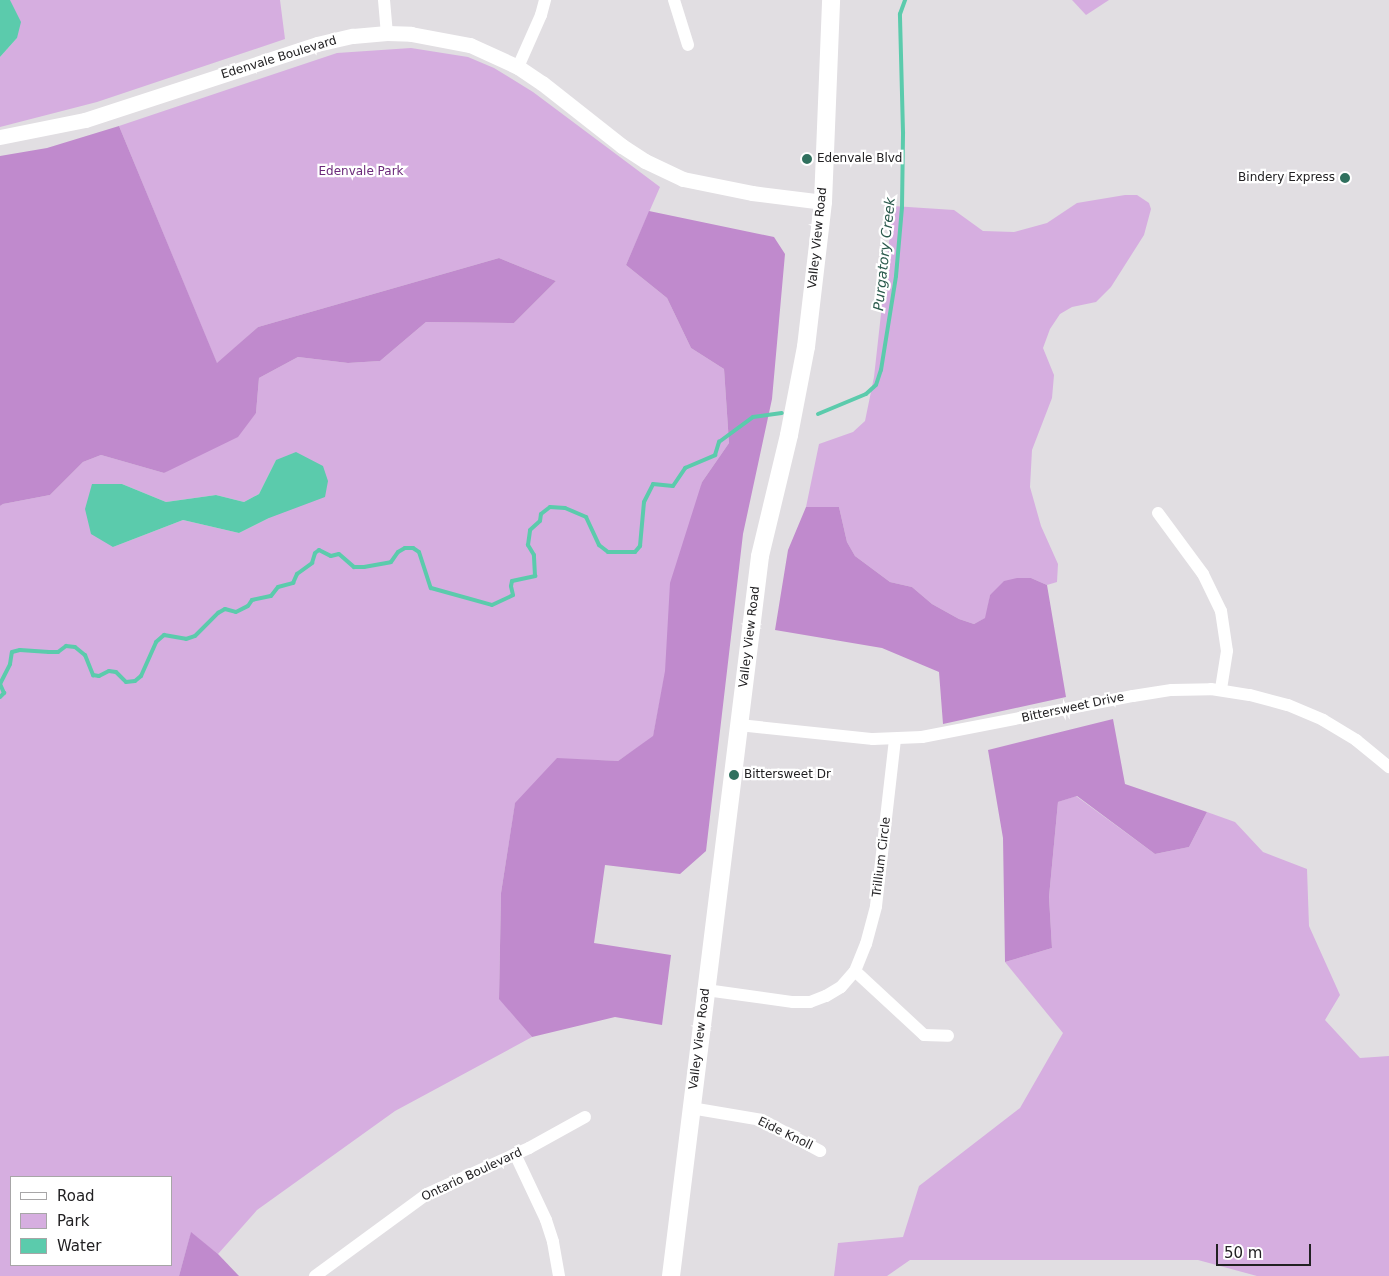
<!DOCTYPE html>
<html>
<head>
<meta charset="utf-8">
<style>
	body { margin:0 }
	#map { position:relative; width:1389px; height:1276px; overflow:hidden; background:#e1dee2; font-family:"DejaVu Sans",sans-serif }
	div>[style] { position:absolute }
	.green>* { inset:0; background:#d6aee0 }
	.forest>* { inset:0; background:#c08acd }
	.water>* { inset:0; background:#5bcbac }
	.stream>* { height:4px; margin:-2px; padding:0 2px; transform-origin:2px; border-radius:2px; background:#5bcbac }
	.minor>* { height:12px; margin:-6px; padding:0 6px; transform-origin:6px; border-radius:6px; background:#fff }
	.tertiary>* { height:15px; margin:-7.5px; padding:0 7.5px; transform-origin:7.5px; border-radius:7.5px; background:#fff }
	.secondary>* { height:18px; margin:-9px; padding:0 9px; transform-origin:9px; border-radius:9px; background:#fff }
	.dots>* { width:14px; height:14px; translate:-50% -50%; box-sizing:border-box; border:2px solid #fff; border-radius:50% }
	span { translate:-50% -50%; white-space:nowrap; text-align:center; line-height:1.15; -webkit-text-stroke:4.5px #fff; paint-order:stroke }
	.street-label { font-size:12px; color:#222123 }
	.poi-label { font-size:12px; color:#222123 }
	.left { translate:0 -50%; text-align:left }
	.right { translate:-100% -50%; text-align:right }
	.park-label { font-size:12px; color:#6b297a }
	.water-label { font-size:14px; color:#2b5a4d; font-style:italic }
	.legend { position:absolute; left:10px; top:1176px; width:162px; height:90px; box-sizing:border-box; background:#fff; border:1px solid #a7a6a7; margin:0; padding:6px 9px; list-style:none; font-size:15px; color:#222123 }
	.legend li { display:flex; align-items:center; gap:10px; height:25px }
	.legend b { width:25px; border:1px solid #a7a6a7 }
	.scale { position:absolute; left:1216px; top:1244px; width:95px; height:22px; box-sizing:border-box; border:2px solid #222123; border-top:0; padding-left:6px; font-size:15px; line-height:18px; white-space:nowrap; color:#222123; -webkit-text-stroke:4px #fff; paint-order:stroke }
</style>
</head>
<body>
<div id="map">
	<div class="green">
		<div style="clip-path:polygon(10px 0,280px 0,285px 39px,97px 102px,0 127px,0 57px,17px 38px)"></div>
		<div style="clip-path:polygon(1072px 0,1109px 0,1086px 15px)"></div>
		<div style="clip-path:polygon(evenodd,411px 48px,468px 57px,494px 68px,533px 92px,660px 187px,626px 265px,667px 298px,691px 348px,724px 369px,729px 443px,702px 482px,653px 737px,618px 761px,557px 759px,515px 804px,501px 893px,499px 998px,532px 1037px,395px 1111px,257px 1210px,218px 1254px,191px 1233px,179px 1276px,0 1276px,0 506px,3px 504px,50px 495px,83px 462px,101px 455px,164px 473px,256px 413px,259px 378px,298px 357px,348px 363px,380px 361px,426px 322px,514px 323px,556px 281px,499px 258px,258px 327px,217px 364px,119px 126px,337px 53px,411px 48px,276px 460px,269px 518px,239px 533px,183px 520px,113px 547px,122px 484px,166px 502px,216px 495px,244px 502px,259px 494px,276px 460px,411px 48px,11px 1177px,171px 1177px,171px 1265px,11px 1265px,11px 1177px)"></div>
		<div style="clip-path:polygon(1125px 195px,1137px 195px,1149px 203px,1151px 209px,1144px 235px,1111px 287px,1096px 302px,1072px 307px,1060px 314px,1050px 329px,1043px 348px,1054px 375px,1052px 398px,1032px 450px,1030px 487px,1041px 526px,1058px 564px,1057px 582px,1047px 585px,1031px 578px,990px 595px,986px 618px,974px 624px,959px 619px,932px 604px,912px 587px,890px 582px,855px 556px,847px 542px,839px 507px,806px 507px,819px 444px,853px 432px,865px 421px,874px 377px,893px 206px,954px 210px,983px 231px,1014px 232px,1047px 223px,1077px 203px)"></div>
		<div style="clip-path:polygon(1076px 796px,1155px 854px,1189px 847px,1207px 812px,1235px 822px,1263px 852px,1307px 869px,1309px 926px,1340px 995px,1325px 1020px,1360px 1058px,1389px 1056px,1389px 1276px,1257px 1276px,1198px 1260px,910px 1260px,887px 1276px,834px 1276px,838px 1243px,903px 1237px,919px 1186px,1020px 1108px,1063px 1033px,1005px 962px,1052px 948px,1049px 897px,1058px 802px)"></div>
	</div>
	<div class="forest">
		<div style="clip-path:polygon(119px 126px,217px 363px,258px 327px,499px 258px,556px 281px,514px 323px,426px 322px,380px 361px,348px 363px,298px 357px,259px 378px,256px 413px,238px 437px,164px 473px,101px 455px,83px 462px,50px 495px,3px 504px,0 506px,0 156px,47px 148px)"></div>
		<div style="clip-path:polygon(649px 211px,774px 237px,785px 254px,772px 399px,743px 534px,706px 851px,680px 874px,605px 865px,594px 943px,671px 955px,662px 1025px,615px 1017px,532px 1037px,499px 999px,501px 893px,515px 803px,557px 758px,618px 761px,653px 736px,665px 671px,670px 583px,702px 482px,729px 443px,724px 369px,691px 348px,667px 298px,626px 265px)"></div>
		<div style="clip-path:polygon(806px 507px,839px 507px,847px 542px,855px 556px,890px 582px,912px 587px,932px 604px,959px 619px,974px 624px,985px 618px,990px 595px,1004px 581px,1017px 578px,1031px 578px,1047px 585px,1066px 697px,943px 724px,939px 672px,882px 648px,775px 630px,788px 550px)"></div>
		<div style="clip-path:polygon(1113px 719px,1125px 784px,1207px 812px,1189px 847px,1155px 854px,1077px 796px,1058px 802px,1049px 897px,1052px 948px,1005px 962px,1003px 838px,988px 750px)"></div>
		<div style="clip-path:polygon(191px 1232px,218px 1254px,239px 1276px,179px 1276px)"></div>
	</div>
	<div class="water">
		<div style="clip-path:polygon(0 0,10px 0,21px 22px,17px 38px,0 57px)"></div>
		<div style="clip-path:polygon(296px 452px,323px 466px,328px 481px,325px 497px,269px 518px,239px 533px,183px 520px,113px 547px,91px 534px,85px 509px,92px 484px,122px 484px,166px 502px,216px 495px,244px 502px,259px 494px,276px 460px)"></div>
	</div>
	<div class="stream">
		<div style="left:818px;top:414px;width:52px;rotate:-22.6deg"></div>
		<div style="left:866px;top:394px;width:13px;rotate:-42deg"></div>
		<div style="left:876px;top:385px;width:16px;rotate:-72deg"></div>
		<div style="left:881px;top:370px;width:95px;rotate:-80.9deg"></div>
		<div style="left:896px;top:276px;width:69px;rotate:-85deg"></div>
		<div style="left:902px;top:207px;width:75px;rotate:-89.2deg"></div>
		<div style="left:903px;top:132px;width:118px;rotate:-91.5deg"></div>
		<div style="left:900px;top:14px;width:15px;rotate:-70deg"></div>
		<div style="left:0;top:697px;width:6px;rotate:-45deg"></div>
		<div style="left:4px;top:693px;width:10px;rotate:-114deg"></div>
		<div style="left:0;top:684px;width:22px;rotate:-63deg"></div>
		<div style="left:10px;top:664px;width:12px;rotate:-81deg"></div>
		<div style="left:12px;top:652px;width:8px;rotate:-14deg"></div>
		<div style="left:20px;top:650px;width:29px;rotate:4deg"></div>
		<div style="left:49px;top:652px;width:9px"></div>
		<div style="left:58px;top:652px;width:10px;rotate:-37deg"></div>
		<div style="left:66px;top:646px;width:9px;rotate:6deg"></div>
		<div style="left:75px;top:647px;width:13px;rotate:39deg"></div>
		<div style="left:85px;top:655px;width:22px;rotate:68deg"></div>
		<div style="left:93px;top:675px;width:6px;rotate:9deg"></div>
		<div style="left:99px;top:676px;width:11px;rotate:-27deg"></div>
		<div style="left:109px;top:671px;width:7px;rotate:8deg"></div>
		<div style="left:116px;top:672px;width:14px;rotate:45deg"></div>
		<div style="left:126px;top:682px;width:9px;rotate:-6deg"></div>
		<div style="left:135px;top:681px;width:8px;rotate:-40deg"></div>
		<div style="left:141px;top:676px;width:37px;rotate:-66deg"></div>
		<div style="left:156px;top:642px;width:11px;rotate:-41deg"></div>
		<div style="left:164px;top:635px;width:22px;rotate:10deg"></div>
		<div style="left:186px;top:639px;width:9px;rotate:-18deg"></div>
		<div style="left:195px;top:636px;width:33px;rotate:-45deg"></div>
		<div style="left:218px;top:613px;width:8px;rotate:-30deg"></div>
		<div style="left:225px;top:609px;width:11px;rotate:15deg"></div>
		<div style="left:236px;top:612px;width:13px;rotate:-27deg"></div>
		<div style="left:248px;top:606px;width:7px;rotate:-56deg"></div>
		<div style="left:252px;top:600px;width:19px;rotate:-12deg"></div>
		<div style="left:271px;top:596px;width:11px;rotate:-52deg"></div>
		<div style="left:278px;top:587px;width:16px;rotate:-15deg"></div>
		<div style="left:293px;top:583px;width:10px;rotate:-66deg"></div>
		<div style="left:297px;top:574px;width:19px;rotate:-36deg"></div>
		<div style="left:312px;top:563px;width:10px;rotate:-73deg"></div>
		<div style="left:315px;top:553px;width:5px;rotate:-37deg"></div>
		<div style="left:319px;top:550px;width:13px;rotate:27deg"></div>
		<div style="left:331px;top:556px;width:8px;rotate:-14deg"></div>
		<div style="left:339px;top:554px;width:20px;rotate:41deg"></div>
		<div style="left:354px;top:567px;width:10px"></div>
		<div style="left:364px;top:567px;width:27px;rotate:-10deg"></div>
		<div style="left:391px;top:562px;width:12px;rotate:-55deg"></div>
		<div style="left:398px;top:552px;width:8px;rotate:-30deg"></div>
		<div style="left:405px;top:548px;width:8px"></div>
		<div style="left:413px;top:548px;width:7px;rotate:34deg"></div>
		<div style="left:419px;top:552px;width:38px;rotate:72deg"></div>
		<div style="left:431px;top:588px;width:63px;rotate:15.6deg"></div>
		<div style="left:492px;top:605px;width:23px;rotate:-25deg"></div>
		<div style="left:513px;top:595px;width:9px;rotate:-103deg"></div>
		<div style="left:511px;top:586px;width:5px;rotate:-79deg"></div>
		<div style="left:512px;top:581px;width:24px;rotate:-12deg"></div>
		<div style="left:535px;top:576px;width:21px;rotate:-93deg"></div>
		<div style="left:534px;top:555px;width:12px;rotate:-121deg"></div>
		<div style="left:528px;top:545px;width:15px;rotate:-82deg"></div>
		<div style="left:530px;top:530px;width:13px;rotate:-42deg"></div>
		<div style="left:540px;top:521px;width:7px;rotate:-82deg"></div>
		<div style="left:541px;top:514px;width:11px;rotate:-38deg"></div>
		<div style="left:550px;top:507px;width:15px;rotate:4deg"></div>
		<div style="left:565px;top:508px;width:23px;rotate:23deg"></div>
		<div style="left:586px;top:517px;width:31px;rotate:65deg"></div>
		<div style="left:599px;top:545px;width:11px;rotate:38deg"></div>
		<div style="left:608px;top:552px;width:27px"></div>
		<div style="left:635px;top:552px;width:8px;rotate:-50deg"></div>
		<div style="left:640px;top:546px;width:44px;rotate:-84.8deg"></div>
		<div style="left:644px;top:502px;width:20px;rotate:-63deg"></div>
		<div style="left:653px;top:484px;width:20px;rotate:6deg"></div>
		<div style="left:673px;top:486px;width:22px;rotate:-56deg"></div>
		<div style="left:685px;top:468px;width:33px;rotate:-23deg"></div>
		<div style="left:715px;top:455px;width:14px;rotate:-73deg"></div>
		<div style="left:719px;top:442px;width:42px;rotate:-36.3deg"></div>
		<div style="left:753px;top:417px;width:29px;rotate:-8deg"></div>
	</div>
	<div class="minor">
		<div style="left:384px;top:0;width:33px;rotate:85deg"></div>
		<div style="left:674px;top:0;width:47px;rotate:72.7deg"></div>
		<div style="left:518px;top:67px;width:57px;rotate:-66.1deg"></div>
		<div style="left:541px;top:15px;width:16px;rotate:-75deg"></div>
		<div style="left:1158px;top:513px;width:76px;rotate:53.6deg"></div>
		<div style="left:1203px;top:574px;width:41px;rotate:64.1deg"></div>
		<div style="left:1221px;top:611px;width:40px;rotate:81.5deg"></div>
		<div style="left:1227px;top:651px;width:39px;rotate:99deg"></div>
		<div style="left:739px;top:725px;width:135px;rotate:6deg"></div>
		<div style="left:873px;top:739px;width:49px;rotate:-2.3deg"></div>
		<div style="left:922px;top:737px;width:215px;rotate:-11deg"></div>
		<div style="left:1133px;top:696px;width:39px;rotate:-9deg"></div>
		<div style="left:1172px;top:690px;width:39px;rotate:-1deg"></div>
		<div style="left:1211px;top:689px;width:39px;rotate:9deg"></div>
		<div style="left:1250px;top:695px;width:39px;rotate:15deg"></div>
		<div style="left:1288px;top:705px;width:38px;rotate:23deg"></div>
		<div style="left:1323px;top:720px;width:39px;rotate:31deg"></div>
		<div style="left:1356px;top:740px;width:43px;rotate:39.3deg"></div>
		<div style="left:855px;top:971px;width:94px;rotate:42.8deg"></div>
		<div style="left:924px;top:1035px;width:24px;rotate:2deg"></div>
		<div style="left:706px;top:990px;width:88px;rotate:7.9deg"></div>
		<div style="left:793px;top:1002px;width:17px"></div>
		<div style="left:810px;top:1002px;width:17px;rotate:-21deg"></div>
		<div style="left:826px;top:996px;width:17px;rotate:-31deg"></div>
		<div style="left:841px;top:987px;width:21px;rotate:-49deg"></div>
		<div style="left:855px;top:971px;width:29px;rotate:-68deg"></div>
		<div style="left:866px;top:944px;width:39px;rotate:-75deg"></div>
		<div style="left:876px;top:906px;width:168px;rotate:-83.5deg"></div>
		<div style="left:691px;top:1108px;width:72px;rotate:9.6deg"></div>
		<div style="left:762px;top:1120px;width:66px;rotate:28.1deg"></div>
		<div style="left:515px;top:1154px;width:73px;rotate:64.8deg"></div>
		<div style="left:546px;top:1220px;width:23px;rotate:72deg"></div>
		<div style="left:553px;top:1242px;width:35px;rotate:80deg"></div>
		<div style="left:315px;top:1276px;width:139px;rotate:-36.2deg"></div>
		<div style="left:427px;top:1194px;width:112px;rotate:-24.3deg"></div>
		<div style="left:529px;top:1148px;width:64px;rotate:-29deg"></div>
	</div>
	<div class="tertiary">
		<div style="left:0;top:137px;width:87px;rotate:-11.3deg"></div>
		<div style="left:85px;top:120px;width:244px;rotate:-18.1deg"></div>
		<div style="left:317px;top:44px;width:37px;rotate:-13deg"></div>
		<div style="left:353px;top:36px;width:34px;rotate:-5deg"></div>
		<div style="left:387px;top:33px;width:24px;rotate:2deg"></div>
		<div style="left:411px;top:34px;width:60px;rotate:10.6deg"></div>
		<div style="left:470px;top:45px;width:53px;rotate:24.6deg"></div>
		<div style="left:518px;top:67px;width:29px;rotate:34deg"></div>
		<div style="left:542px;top:83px;width:102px;rotate:38.2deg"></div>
		<div style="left:622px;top:146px;width:27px;rotate:33deg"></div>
		<div style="left:645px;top:161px;width:42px;rotate:25.3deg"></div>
		<div style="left:683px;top:179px;width:70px;rotate:11.5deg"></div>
		<div style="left:752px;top:193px;width:72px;rotate:7.2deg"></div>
	</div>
	<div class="secondary">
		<div style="left:671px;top:1276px;width:725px;rotate:-82.95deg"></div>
		<div style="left:760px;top:556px;width:124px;rotate:-76.5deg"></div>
		<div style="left:789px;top:435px;width:90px;rotate:-79.1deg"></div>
		<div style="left:806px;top:347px;width:146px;rotate:-83.3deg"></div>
		<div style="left:823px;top:202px;width:202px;rotate:-87.7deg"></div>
	</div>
	<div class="dots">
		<div style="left:807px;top:159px;background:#30705e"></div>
		<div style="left:1345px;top:178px;background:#30705e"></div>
		<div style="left:734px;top:775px;background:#30705e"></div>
	</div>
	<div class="street-label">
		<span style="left:279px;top:58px;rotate:-17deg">Edenvale Boulevard</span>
		<span style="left:818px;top:238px;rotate:-84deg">Valley View Road</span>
		<span style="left:750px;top:637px;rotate:-83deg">Valley View Road</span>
		<span style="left:1073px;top:708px;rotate:-12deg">Bittersweet Drive</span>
		<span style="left:882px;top:857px;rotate:-83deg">Trillium Circle</span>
		<span style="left:700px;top:1039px;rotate:-83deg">Valley View Road</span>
		<span style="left:785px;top:1134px;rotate:26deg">Eide Knoll</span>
		<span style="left:472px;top:1175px;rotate:-25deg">Ontario Boulevard</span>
	</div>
	<div class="poi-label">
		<span class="left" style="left:817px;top:159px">Edenvale Blvd</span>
		<span class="right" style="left:1335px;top:178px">Bindery Express</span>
		<span class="left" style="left:744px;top:775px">Bittersweet Dr</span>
	</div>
	<div class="park-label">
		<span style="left:361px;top:172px">Edenvale Park</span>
	</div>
	<div class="water-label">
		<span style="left:884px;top:254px;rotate:-84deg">Purgatory Creek</span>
	</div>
	<ul class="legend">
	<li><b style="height:6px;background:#fff"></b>Road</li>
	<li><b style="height:14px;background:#d6aee0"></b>Park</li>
	<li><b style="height:14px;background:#5bcbac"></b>Water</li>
	</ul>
	<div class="scale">50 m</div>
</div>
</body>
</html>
